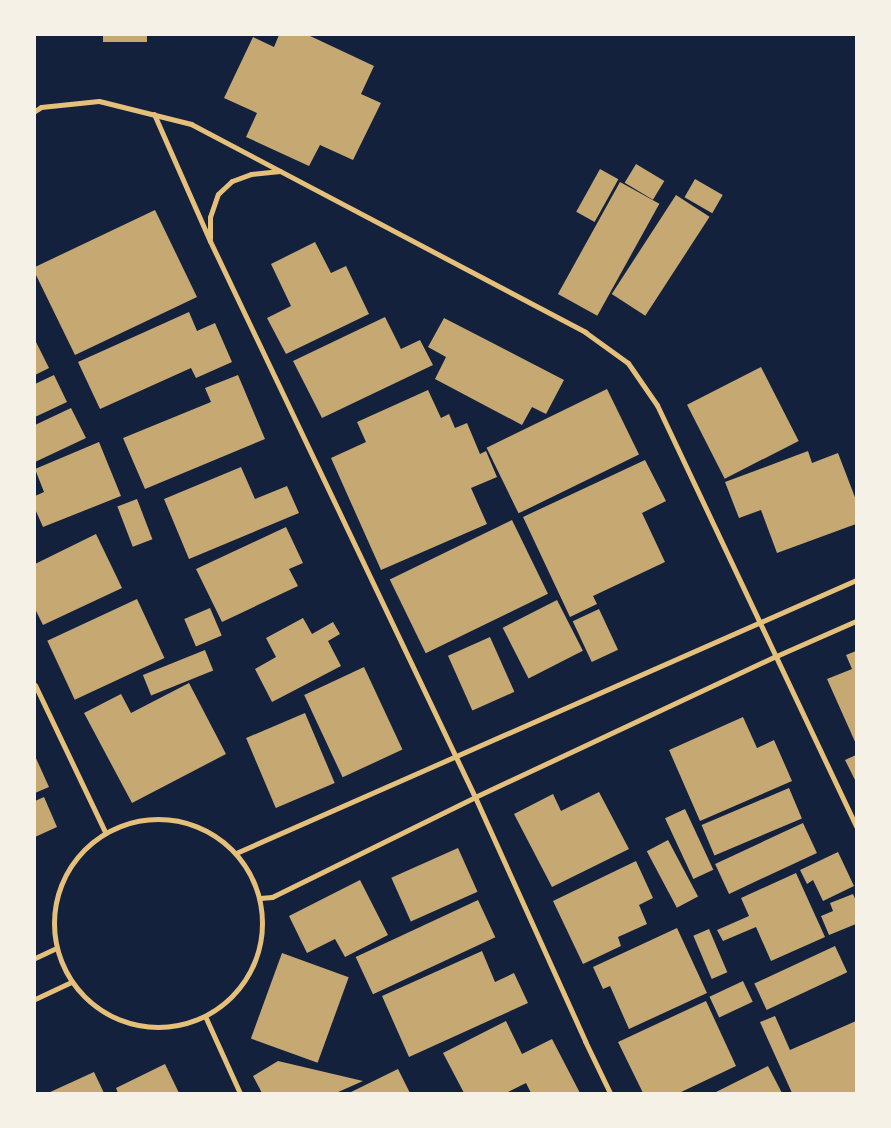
<!DOCTYPE html>
<html>
<head>
<meta charset="utf-8">
<style>
	body { margin:0 }
	#map { position:relative; width:891px; height:1128px; overflow:hidden; background:#14213d; font-family:"Open Sans",sans-serif }
	div>[style] { position:absolute }
	.building>* { inset:0; background:#c6a872; transform-origin:0 0 }
	.minor>* { height:5px; margin:-2.5px; padding:0 2.5px; transform-origin:2.5px; border-radius:2.5px; background:#e5c07b }
	.minor>.ring { margin:-2.5px; padding:0; box-sizing:content-box; background:none; border:5px solid #e5c07b; border-radius:50% }
	span { translate:-50% -50%; white-space:nowrap; text-align:center; line-height:1.15; -webkit-text-stroke:5px #f6f1e7; paint-order:stroke }
	.frame { position:absolute; inset:0; border:36px solid #f6f1e7; pointer-events:none }
</style>
</head>
<body>
<div id="map">
	<div class="building">
		<div style="left:103px;top:35px;width:44px;height:7px"></div>
		<div style="clip-path:polygon(279px 35px,308px 35px,374px 66px,361px 94px,381px 103px,353px 160px,320px 145px,309px 166px,246px 137px,257px 113px,224px 98px,253px 37px,274px 47px)"></div>
		<div style="left:636px;top:164px;width:33px;height:22px;rotate:31deg"></div>
		<div style="left:600px;top:169px;width:21px;height:49px;rotate:29deg"></div>
		<div style="left:695px;top:179px;width:32px;height:21px;rotate:30deg"></div>
		<div style="left:620px;top:182px;width:45px;height:128px;rotate:29deg"></div>
		<div style="left:676px;top:195px;width:40px;height:118px;rotate:33deg"></div>
		<div style="clip-path:polygon(155px 210px,197px 297px,75px 355px,35px 273px,35px 267px)"></div>
		<div style="clip-path:polygon(315px 242px,331px 273px,346px 266px,369px 314px,286px 354px,267px 318px,291px 306px,271px 264px)"></div>
		<div style="clip-path:polygon(189px 312px,197px 331px,215px 323px,232px 362px,196px 378px,191px 368px,100px 409px,78px 362px)"></div>
		<div style="clip-path:polygon(385px 317px,401px 349px,420px 340px,433px 365px,322px 418px,293px 361px)"></div>
		<div style="clip-path:polygon(444px 318px,564px 380px,546px 414px,532px 407px,522px 425px,435px 379px,446px 357px,428px 347px)"></div>
		<div style="clip-path:polygon(35px 340px,49px 368px,35px 375px)"></div>
		<div style="left:761px;top:367px;width:83px;height:83px;rotate:63deg"></div>
		<div style="clip-path:polygon(54px 375px,67px 402px,35px 417px,35px 384px)"></div>
		<div style="clip-path:polygon(238px 375px,265px 439px,145px 489px,123px 438px,211px 402px,205px 388px)"></div>
		<div style="left:607px;top:389px;width:73px;height:134px;rotate:64deg"></div>
		<div style="clip-path:polygon(428px 390px,441px 418px,449px 414px,455px 428px,467px 423px,480px 454px,486px 451px,497px 477px,471px 488px,487px 524px,381px 570px,331px 458px,366px 442px,357px 422px)"></div>
		<div style="clip-path:polygon(71px 408px,86px 438px,35px 462px,35px 425px)"></div>
		<div style="clip-path:polygon(99px 442px,121px 496px,43px 527px,35px 509px,35px 496px,44px 492px,35px 469px)"></div>
		<div style="clip-path:polygon(808px 451px,812px 463px,838px 453px,856px 500px,856px 524px,777px 553px,761px 510px,739px 518px,725px 482px)"></div>
		<div style="clip-path:polygon(645px 460px,666px 501px,642px 513px,665px 562px,593px 596px,597px 604px,570px 617px,523px 517px)"></div>
		<div style="clip-path:polygon(241px 467px,255px 499px,287px 486px,299px 513px,189px 559px,164px 499px)"></div>
		<div style="left:137px;top:499px;width:43px;height:21px;rotate:69deg"></div>
		<div style="left:512px;top:520px;width:82px;height:136px;rotate:64deg"></div>
		<div style="clip-path:polygon(286px 527px,303px 563px,289px 569px,298px 586px,222px 622px,196px 569px)"></div>
		<div style="clip-path:polygon(96px 534px,122px 588px,43px 625px,35px 609px,35px 564px)"></div>
		<div style="left:137px;top:599px;width:65px;height:99px;rotate:65deg"></div>
		<div style="left:557px;top:600px;width:57px;height:61px;rotate:63deg"></div>
		<div style="left:210px;top:608px;width:30px;height:28px;rotate:67deg"></div>
		<div style="left:599px;top:609px;width:45px;height:29px;rotate:65deg"></div>
		<div style="clip-path:polygon(303px 618px,312px 634px,333px 622px,340px 634px,328px 641px,341px 666px,272px 702px,255px 669px,276px 657px,266px 638px)"></div>
		<div style="left:490px;top:637px;width:60px;height:46px;rotate:66deg"></div>
		<div style="left:205px;top:650px;width:22px;height:67px;rotate:68deg"></div>
		<div style="clip-path:polygon(856px 651px,856px 744px,827px 679px,852px 669px,846px 655px)"></div>
		<div style="left:364px;top:667px;width:91px;height:66px;rotate:65deg"></div>
		<div style="clip-path:polygon(189px 683px,226px 754px,132px 803px,84px 713px,121px 694px,131px 713px)"></div>
		<div style="left:305px;top:713px;width:76px;height:64px;rotate:67deg"></div>
		<div style="clip-path:polygon(743px 717px,757px 748px,774px 740px,792px 781px,700px 821px,669px 750px)"></div>
		<div style="clip-path:polygon(856px 755px,856px 782px,845px 760px)"></div>
		<div style="clip-path:polygon(35px 756px,49px 787px,35px 793px)"></div>
		<div style="left:789px;top:788px;width:33px;height:95px;rotate:67deg"></div>
		<div style="clip-path:polygon(599px 792px,629px 849px,552px 887px,514px 814px,553px 794px,561px 811px)"></div>
		<div style="clip-path:polygon(44px 797px,57px 827px,35px 837px,35px 801px)"></div>
		<div style="left:685px;top:809px;width:67px;height:22px;rotate:65deg"></div>
		<div style="left:803px;top:823px;width:33px;height:97px;rotate:65deg"></div>
		<div style="left:668px;top:840px;width:64px;height:24px;rotate:62deg"></div>
		<div style="left:458px;top:848px;width:48px;height:73px;rotate:66deg"></div>
		<div style="clip-path:polygon(838px 852px,854px 886px,823px 901px,813px 880px,807px 884px,800px 870px)"></div>
		<div style="clip-path:polygon(636px 861px,653px 898px,639px 905px,647px 924px,618px 937px,621px 946px,583px 964px,553px 901px)"></div>
		<div style="clip-path:polygon(796px 873px,825px 937px,771px 961px,756px 927px,723px 941px,717px 930px,749px 916px,741px 898px)"></div>
		<div style="clip-path:polygon(360px 880px,388px 935px,345px 957px,335px 939px,307px 953px,289px 916px)"></div>
		<div style="clip-path:polygon(853px 894px,856px 901px,856px 924px,829px 935px,821px 916px,833px 911px,830px 903px)"></div>
		<div style="left:478px;top:900px;width:41px;height:135px;rotate:65deg"></div>
		<div style="clip-path:polygon(677px 928px,707px 993px,629px 1029px,610px 986px,603px 989px,593px 967px)"></div>
		<div style="left:709px;top:929px;width:47px;height:17px;rotate:67deg"></div>
		<div style="left:835px;top:946px;width:29px;height:89px;rotate:65deg"></div>
		<div style="clip-path:polygon(482px 951px,495px 982px,514px 973px,528px 1003px,409px 1057px,382px 996px)"></div>
		<div style="left:282px;top:953px;width:71px;height:91px;rotate:20deg"></div>
		<div style="left:743px;top:981px;width:23px;height:37px;rotate:65deg"></div>
		<div style="clip-path:polygon(706px 1001px,736px 1066px,679px 1093px,643px 1093px,618px 1042px)"></div>
		<div style="clip-path:polygon(775px 1016px,790px 1050px,856px 1021px,856px 1093px,792px 1093px,760px 1022px)"></div>
		<div style="clip-path:polygon(506px 1021px,522px 1054px,552px 1039px,580px 1093px,531px 1093px,526px 1083px,506px 1093px,464px 1093px,443px 1053px)"></div>
		<div style="clip-path:polygon(278px 1061px,363px 1081px,336px 1093px,262px 1093px,253px 1076px)"></div>
		<div style="clip-path:polygon(165px 1064px,179px 1093px,118px 1093px,116px 1088px)"></div>
		<div style="clip-path:polygon(768px 1066px,782px 1093px,714px 1093px)"></div>
		<div style="clip-path:polygon(398px 1069px,410px 1093px,349px 1093px)"></div>
		<div style="clip-path:polygon(94px 1072px,104px 1093px,48px 1093px)"></div>
	</div>
	<div class="minor">
		<div style="left:35px;top:111px;width:7px;rotate:-34deg"></div>
		<div style="left:41px;top:107px;width:58px;rotate:-5.9deg"></div>
		<div style="left:99px;top:101px;width:95px;rotate:14deg"></div>
		<div style="left:191px;top:124px;width:446px;rotate:27.8deg"></div>
		<div style="left:585px;top:332px;width:53px;rotate:35.8deg"></div>
		<div style="left:628px;top:363px;width:51px;rotate:55.4deg"></div>
		<div style="left:657px;top:405px;width:466px;rotate:64.7deg"></div>
		<div style="left:154px;top:114px;width:139px;rotate:66.2deg"></div>
		<div style="left:210px;top:241px;width:616px;rotate:64.52deg"></div>
		<div style="left:475px;top:797px;width:268px;rotate:65.7deg"></div>
		<div style="left:585px;top:1041px;width:58px;rotate:64.3deg"></div>
		<div style="left:210px;top:238px;width:21px;rotate:-90deg"></div>
		<div style="left:210px;top:217px;width:24px;rotate:-71deg"></div>
		<div style="left:218px;top:194px;width:19px;rotate:-43deg"></div>
		<div style="left:232px;top:181px;width:20px;rotate:-20deg"></div>
		<div style="left:251px;top:174px;width:29px;rotate:-6deg"></div>
		<div style="left:35px;top:685px;width:163px;rotate:64.5deg"></div>
		<div class="ring" style="left:54px;top:819px;width:203px;height:203px"></div>
		<div style="left:236px;top:853px;width:677px;rotate:-23.76deg"></div>
		<div style="left:260px;top:898px;width:12px;rotate:-5deg"></div>
		<div style="left:272px;top:897px;width:226px;rotate:-26.2deg"></div>
		<div style="left:475px;top:797px;width:330px;rotate:-25.1deg"></div>
		<div style="left:774px;top:657px;width:90px;rotate:-23.7deg"></div>
		<div style="left:35px;top:958px;width:23px;rotate:-25deg"></div>
		<div style="left:35px;top:999px;width:40px;rotate:-25deg"></div>
		<div style="left:205px;top:1016px;width:85px;rotate:65.6deg"></div>
	</div>
	<div class="frame"></div>
</div>
</body>
</html>
